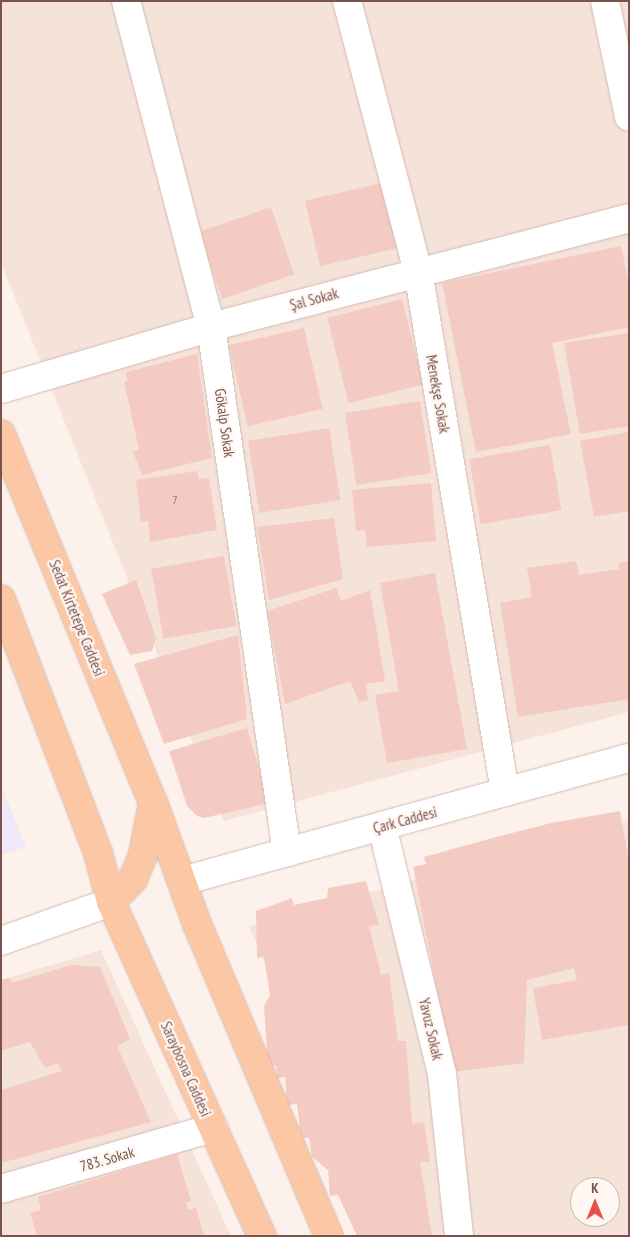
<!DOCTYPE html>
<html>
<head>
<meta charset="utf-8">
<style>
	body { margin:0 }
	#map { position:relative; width:630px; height:1237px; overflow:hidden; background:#fdf2eb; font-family:"PT Sans Narrow",sans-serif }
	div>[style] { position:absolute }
	.residential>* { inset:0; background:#f5e2d9 }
	.education>* { inset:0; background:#efe7fa }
	.building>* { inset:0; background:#f3cbc2; transform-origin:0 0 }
	.roads { filter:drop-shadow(0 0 1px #d3bab2) drop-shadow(0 0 1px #d3bab2) }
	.minor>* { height:28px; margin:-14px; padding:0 14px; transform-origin:14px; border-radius:14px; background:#fff }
	.major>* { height:28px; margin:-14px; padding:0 14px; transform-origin:14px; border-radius:14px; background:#fbc7a4 }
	span { translate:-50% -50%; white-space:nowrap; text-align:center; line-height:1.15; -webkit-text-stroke:4.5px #fff7f2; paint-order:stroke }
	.number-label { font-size:12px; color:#98716a }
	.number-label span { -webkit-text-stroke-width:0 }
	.street-label { font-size:15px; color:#7a534d }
	.frame { position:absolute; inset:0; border:2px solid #7a534d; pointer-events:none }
	.north { position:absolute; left:570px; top:1177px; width:50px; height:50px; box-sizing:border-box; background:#fff7f2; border:1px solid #cab5b0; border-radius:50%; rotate:0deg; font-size:14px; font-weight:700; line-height:20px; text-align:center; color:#7a534d }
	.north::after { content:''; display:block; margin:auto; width:18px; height:22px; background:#e75051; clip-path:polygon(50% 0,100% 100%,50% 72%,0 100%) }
</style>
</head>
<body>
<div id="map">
	<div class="residential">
		<div style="clip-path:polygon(1px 1px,629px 1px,629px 712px,224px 821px,1px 263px)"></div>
		<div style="clip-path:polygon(evenodd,629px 820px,629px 1236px,380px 1236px,249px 926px,629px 820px,580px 1187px,610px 1187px,610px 1217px,580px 1217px,580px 1187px)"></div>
		<div style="clip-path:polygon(101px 950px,231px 1236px,1px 1236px,1px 980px)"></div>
	</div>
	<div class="education">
		<div style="clip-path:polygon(1px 785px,26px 847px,1px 855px)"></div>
	</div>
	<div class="building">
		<div style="left:382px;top:183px;width:67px;height:79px;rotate:77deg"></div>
		<div style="left:271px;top:207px;width:71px;height:76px;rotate:71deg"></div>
		<div style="clip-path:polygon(621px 246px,629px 285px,629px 327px,552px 343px,571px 434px,476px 452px,442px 283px)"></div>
		<div style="left:402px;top:299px;width:88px;height:77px;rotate:76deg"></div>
		<div style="left:304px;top:328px;width:83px;height:77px;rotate:77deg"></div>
		<div style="clip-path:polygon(629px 333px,629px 426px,580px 434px,564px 343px)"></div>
		<div style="clip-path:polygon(197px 354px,212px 458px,142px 475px,133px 452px,139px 449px,124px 382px,127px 382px,126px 372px)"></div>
		<div style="left:420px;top:401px;width:73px;height:76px;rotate:81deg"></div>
		<div style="left:329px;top:428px;width:73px;height:82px;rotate:81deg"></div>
		<div style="clip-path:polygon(629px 432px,629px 511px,594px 517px,580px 441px)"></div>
		<div style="left:550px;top:445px;width:66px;height:82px;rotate:80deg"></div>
		<div style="clip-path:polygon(197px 471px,199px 479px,209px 478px,217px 530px,150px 542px,148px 521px,141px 522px,136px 480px)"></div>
		<div style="clip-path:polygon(431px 483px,436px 541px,367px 547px,365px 530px,356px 531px,352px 490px)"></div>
		<div style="clip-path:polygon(334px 518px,343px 579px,269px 600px,257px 527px)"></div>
		<div style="left:224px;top:556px;width:71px;height:74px;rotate:80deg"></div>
		<div style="clip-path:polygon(576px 561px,579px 575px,619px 569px,618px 563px,629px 561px,629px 699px,518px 717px,500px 603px,532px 597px,527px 568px)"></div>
		<div style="clip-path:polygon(435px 573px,467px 749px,387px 763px,375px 695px,399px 691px,380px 583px)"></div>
		<div style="clip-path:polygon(136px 580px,156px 638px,152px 651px,130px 655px,102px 594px)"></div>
		<div style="clip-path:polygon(336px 588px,341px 601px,370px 590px,385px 681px,366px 684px,368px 700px,359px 702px,350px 681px,285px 704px,267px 611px)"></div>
		<div style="clip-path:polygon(238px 635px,247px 719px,164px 744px,134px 664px)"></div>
		<div style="clip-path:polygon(247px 728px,269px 803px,204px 818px,197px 816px,187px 806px,169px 751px)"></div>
		<div style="clip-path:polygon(620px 811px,629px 862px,629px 1025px,542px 1040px,533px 988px,577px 980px,574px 968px,527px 980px,524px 1063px,453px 1072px,413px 867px,426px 864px,424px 857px,489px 839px,551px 823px)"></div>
		<div style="clip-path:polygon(366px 881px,379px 925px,369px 926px,381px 975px,389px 973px,398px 1041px,406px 1041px,412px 1124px,424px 1122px,430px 1162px,420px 1162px,432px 1236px,357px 1236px,338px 1195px,330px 1196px,328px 1170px,312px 1157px,309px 1138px,301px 1138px,297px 1104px,287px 1105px,285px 1077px,277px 1078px,276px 1065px,268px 1066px,264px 1006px,270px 995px,264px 957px,257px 958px,256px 911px,292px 898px,294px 905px,327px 898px,328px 888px)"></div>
		<div style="clip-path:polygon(71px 965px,100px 967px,130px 1039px,117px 1046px,151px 1122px,1px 1163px,1px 1090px,62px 1071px,58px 1063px,45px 1068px,30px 1042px,1px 1051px,1px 980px,10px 978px,12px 983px)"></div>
		<div style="clip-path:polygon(177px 1154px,191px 1201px,186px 1202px,188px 1210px,196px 1207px,204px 1236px,37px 1236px,30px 1213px,41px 1210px,38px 1197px)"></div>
	</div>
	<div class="roads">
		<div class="minor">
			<div style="left:126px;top:1px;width:337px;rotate:75.4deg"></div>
			<div style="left:211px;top:327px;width:531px;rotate:81.78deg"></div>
			<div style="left:347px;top:1px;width:279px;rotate:75.3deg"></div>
			<div style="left:418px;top:271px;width:528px;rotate:80.52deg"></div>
			<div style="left:605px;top:1px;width:118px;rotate:78.3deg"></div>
			<div style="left:1px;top:389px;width:219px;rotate:-16.4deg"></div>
			<div style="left:211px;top:327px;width:432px;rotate:-14.6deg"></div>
			<div style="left:382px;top:826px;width:255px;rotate:76.4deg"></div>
			<div style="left:442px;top:1074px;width:163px;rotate:84deg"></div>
			<div style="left:182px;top:881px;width:464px;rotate:-15.4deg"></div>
			<div style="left:1px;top:941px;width:117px;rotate:-19.5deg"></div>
			<div style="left:1px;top:1189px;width:221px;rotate:-16.1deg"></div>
		</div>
		<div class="major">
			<div style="left:1px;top:434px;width:398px;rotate:67.6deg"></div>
			<div style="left:153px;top:802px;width:130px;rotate:70.2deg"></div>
			<div style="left:197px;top:924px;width:339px;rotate:67.1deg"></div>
			<div style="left:1px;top:599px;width:272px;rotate:69.1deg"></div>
			<div style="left:98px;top:853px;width:51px;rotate:75.1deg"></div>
			<div style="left:111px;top:902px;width:367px;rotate:65.7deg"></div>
			<div style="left:111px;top:902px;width:32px;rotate:-46deg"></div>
			<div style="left:133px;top:879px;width:26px;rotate:-67deg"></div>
			<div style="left:143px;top:855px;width:53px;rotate:-79.1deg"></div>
		</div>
	</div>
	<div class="number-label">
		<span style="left:175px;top:500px">7</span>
	</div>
	<div class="street-label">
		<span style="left:314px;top:299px;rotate:-15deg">Şal Sokak</span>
		<span style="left:438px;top:394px;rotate:80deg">Menekşe Sokak</span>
		<span style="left:225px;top:423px;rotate:82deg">Gökalp Sokak</span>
		<span style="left:77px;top:618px;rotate:68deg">Sedat Kirtetepe Caddesi</span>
		<span style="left:405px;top:820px;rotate:-15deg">Çark Caddesi</span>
		<span style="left:431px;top:1029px;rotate:77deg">Yavuz Sokak</span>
		<span style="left:186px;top:1069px;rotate:66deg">Saraybosna Caddesi</span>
		<span style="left:107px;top:1159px;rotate:-16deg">783. Sokak</span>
	</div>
	<div class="frame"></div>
	<div class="north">K</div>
</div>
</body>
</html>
